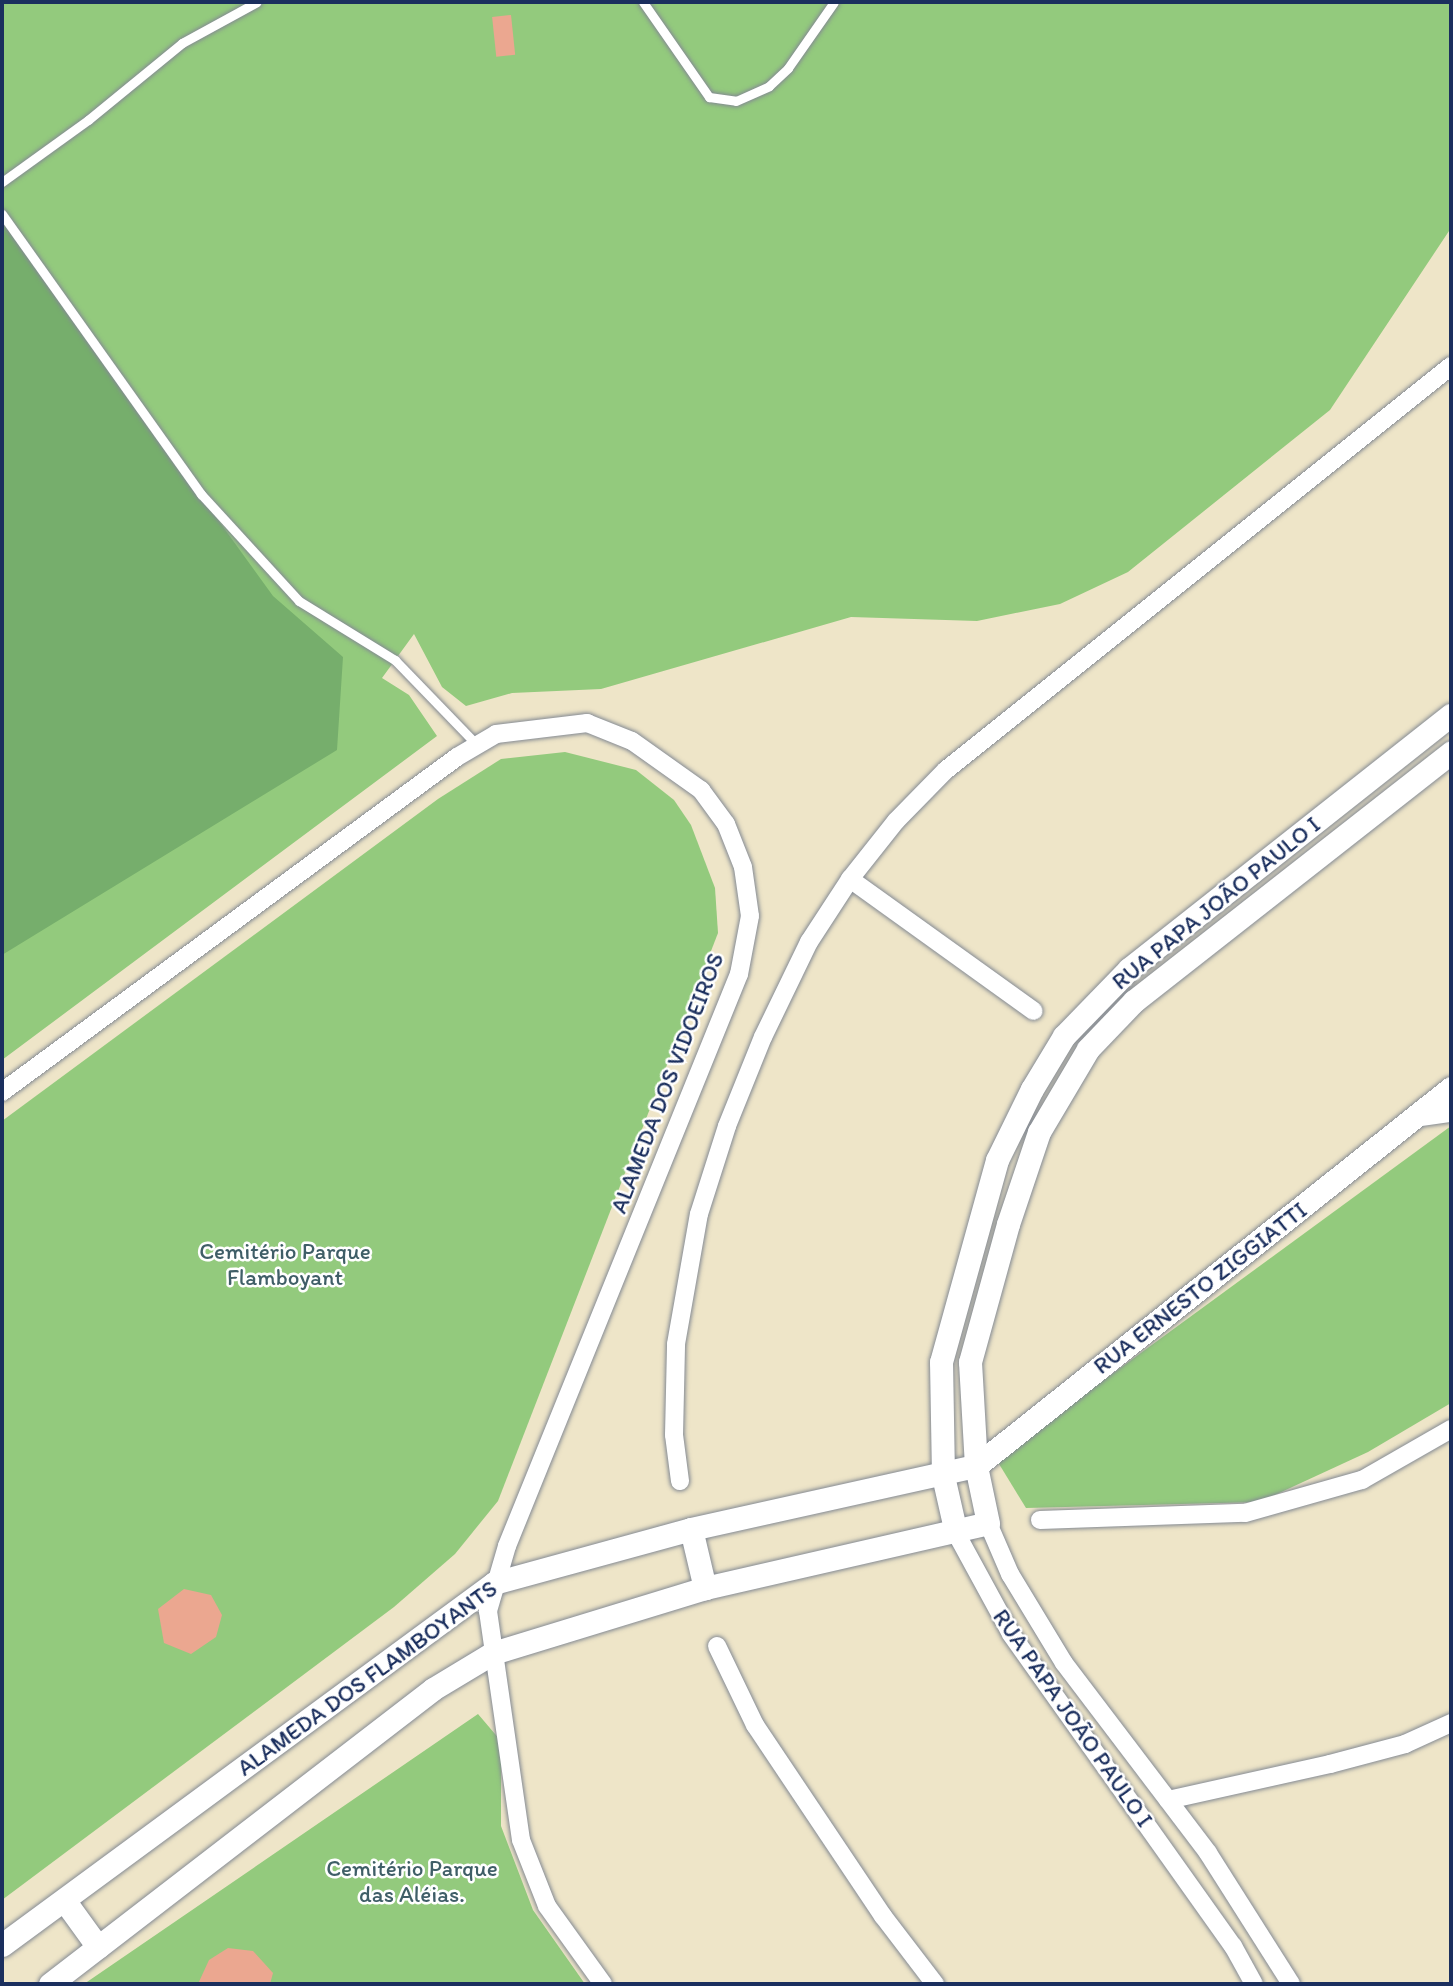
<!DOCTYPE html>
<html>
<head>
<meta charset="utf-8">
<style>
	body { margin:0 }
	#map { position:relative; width:1453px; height:1986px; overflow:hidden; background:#eee5c8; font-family:Itim,sans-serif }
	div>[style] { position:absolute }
	.green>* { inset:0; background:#93ca7d }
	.forest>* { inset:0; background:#76ae6c }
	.building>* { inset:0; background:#eba790; transform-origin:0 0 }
	.roads { filter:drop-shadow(0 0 2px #848a93) drop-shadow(0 0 2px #848a93) }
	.service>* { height:9px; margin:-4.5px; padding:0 4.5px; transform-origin:4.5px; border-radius:4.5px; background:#fff }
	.minor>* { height:18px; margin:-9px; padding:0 9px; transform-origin:9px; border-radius:9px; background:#fff }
	.tertiary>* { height:23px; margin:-11.5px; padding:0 11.5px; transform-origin:11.5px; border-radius:11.5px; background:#fff }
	span { translate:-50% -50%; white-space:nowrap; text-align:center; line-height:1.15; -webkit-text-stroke:5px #fff; paint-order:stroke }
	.street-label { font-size:23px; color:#1b2f5e }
	.park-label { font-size:23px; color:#3f5e67 }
	.frame { position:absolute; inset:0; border:4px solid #1b2f5e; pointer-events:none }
</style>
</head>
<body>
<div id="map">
	<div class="green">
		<div style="clip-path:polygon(2px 2px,1451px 2px,1451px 228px,1330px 410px,1128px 572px,1060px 604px,977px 621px,851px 617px,601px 689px,512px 693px,466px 706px,442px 687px,414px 634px,382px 678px,409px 695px,437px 736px,2px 1060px)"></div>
		<div style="clip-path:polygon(565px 752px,636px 770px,674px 800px,691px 825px,715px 888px,718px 933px,498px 1501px,455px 1554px,394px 1607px,2px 1900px,2px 1121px,438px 799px,501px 759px)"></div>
		<div style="clip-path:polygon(1451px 1126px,1451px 1403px,1368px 1452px,1260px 1502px,1026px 1508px,996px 1459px)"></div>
		<div style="clip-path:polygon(478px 1714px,501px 1741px,501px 1826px,533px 1910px,585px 1984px,84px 1984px)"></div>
	</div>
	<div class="forest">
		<div style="clip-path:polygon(2px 221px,273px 596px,343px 657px,337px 750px,2px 955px)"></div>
	</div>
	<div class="building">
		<div style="left:511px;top:15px;width:40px;height:19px;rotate:84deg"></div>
		<div style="clip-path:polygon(184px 1589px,211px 1595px,222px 1615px,216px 1637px,191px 1654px,164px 1643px,158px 1609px)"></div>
		<div style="clip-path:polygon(228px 1948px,253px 1951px,273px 1973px,270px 1984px,198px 1984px,209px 1960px)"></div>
	</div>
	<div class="roads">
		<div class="service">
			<div style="left:643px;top:2px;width:116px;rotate:55.2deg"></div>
			<div style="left:709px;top:97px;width:27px;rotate:8deg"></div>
			<div style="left:736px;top:101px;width:36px;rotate:-24deg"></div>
			<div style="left:769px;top:86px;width:26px;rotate:-43deg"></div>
			<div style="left:788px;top:68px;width:80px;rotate:-55.1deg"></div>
			<div style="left:2px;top:182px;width:106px;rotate:-35.8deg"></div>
			<div style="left:88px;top:120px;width:122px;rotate:-39.3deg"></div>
			<div style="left:182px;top:43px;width:85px;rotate:-28.7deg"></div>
			<div style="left:2px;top:214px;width:344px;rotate:54.6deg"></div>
			<div style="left:201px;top:494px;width:145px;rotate:47.5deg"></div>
			<div style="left:299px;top:601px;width:113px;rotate:31.6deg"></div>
			<div style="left:395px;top:660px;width:118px;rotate:46deg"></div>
		</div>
		<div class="minor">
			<div style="left:850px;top:879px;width:226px;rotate:35.7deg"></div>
			<div style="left:2px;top:1092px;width:565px;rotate:-36.36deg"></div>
			<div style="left:457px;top:757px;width:45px;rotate:-30.5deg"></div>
			<div style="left:496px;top:734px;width:92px;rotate:-6.9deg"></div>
			<div style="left:587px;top:723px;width:48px;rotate:21.8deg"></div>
			<div style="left:632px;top:741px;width:85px;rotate:35.4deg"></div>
			<div style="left:701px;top:790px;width:42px;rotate:53.7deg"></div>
			<div style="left:726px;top:824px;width:46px;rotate:68.4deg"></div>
			<div style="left:743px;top:867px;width:49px;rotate:81.9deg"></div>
			<div style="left:750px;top:916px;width:59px;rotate:100.7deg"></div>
			<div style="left:739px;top:974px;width:617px;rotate:112.08deg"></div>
			<div style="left:507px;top:1546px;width:68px;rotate:106.3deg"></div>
			<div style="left:488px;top:1611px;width:231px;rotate:81.8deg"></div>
			<div style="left:521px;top:1840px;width:71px;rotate:68.5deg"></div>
			<div style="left:547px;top:1906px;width:96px;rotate:54.3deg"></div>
			<div style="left:1414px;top:1118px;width:37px;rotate:-8deg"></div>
			<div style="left:680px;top:1481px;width:46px;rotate:-97.4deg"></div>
			<div style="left:674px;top:1435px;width:91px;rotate:-88.7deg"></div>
			<div style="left:676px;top:1344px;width:132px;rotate:-80deg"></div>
			<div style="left:699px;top:1214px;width:92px;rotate:-72.3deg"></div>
			<div style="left:727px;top:1126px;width:96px;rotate:-68deg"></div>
			<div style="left:763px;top:1037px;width:106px;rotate:-64.2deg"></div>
			<div style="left:809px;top:942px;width:75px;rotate:-56.9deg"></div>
			<div style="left:850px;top:879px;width:74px;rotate:-51.6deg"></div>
			<div style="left:896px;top:821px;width:71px;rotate:-45.6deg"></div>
			<div style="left:946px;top:770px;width:647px;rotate:-38.66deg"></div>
			<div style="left:1040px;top:1520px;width:205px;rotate:-2deg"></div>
			<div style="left:1245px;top:1513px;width:122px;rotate:-15.8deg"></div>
			<div style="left:1362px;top:1480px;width:103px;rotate:-29.8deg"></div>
			<div style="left:988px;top:1523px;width:56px;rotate:66.7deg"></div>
			<div style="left:1010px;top:1574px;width:104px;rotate:58.8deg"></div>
			<div style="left:1064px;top:1663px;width:238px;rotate:52.8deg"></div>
			<div style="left:1208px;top:1853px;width:155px;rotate:57.6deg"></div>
			<div style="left:956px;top:1533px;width:115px;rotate:61.4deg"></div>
			<div style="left:1011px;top:1634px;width:383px;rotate:54.6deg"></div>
			<div style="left:1233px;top:1946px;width:43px;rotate:61.1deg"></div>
			<div style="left:717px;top:1646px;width:88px;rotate:64.3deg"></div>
			<div style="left:755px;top:1725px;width:230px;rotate:56.2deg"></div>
			<div style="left:883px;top:1916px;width:86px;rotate:52.6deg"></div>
			<div style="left:1168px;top:1800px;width:166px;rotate:-12.5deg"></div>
			<div style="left:1330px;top:1764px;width:78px;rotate:-14.9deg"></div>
			<div style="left:1405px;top:1744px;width:51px;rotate:-24.5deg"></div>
		</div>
		<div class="tertiary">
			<div style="left:691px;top:1529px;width:61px;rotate:76.7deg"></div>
			<div style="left:956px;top:1533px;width:58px;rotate:-102.8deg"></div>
			<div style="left:943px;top:1476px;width:114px;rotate:-91deg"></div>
			<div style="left:941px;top:1362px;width:210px;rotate:-74.5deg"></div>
			<div style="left:997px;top:1160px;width:79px;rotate:-63.8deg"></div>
			<div style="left:1032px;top:1089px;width:62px;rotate:-58.9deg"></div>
			<div style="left:1064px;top:1036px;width:93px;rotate:-45.9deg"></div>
			<div style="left:1129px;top:969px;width:410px;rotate:-38.3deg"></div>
			<div style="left:64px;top:1900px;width:58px;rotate:54.1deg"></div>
			<div style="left:2px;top:1945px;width:611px;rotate:-36.34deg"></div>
			<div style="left:494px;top:1583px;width:204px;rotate:-15.3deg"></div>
			<div style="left:691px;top:1529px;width:292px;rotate:-12.5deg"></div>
			<div style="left:976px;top:1466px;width:607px;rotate:-38.51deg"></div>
			<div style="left:50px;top:1984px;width:483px;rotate:-37.6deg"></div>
			<div style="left:433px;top:1689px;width:70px;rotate:-31deg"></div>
			<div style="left:493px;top:1653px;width:222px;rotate:-17deg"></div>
			<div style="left:705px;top:1588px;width:290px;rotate:-12.9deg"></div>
			<div style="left:988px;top:1523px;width:58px;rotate:-101.9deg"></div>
			<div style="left:976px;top:1466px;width:104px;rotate:-93.3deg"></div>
			<div style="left:970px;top:1362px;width:143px;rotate:-74.6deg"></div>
			<div style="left:1008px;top:1224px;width:97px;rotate:-71.4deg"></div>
			<div style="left:1039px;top:1132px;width:96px;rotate:-59.4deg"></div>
			<div style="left:1088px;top:1049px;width:66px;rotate:-46.2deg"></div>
			<div style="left:1134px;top:1001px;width:403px;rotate:-38.1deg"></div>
		</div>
	</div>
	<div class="street-label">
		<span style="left:1216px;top:903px;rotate:-39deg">RUA PAPA JOÃO PAULO I</span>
		<span style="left:667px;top:1083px;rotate:-69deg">ALAMEDA DOS VIDOEIROS</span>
		<span style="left:1200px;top:1288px;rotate:-38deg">RUA ERNESTO ZIGGIATTI</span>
		<span style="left:367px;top:1678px;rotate:-36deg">ALAMEDA DOS FLAMBOYANTS</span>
		<span style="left:1073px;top:1718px;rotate:55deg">RUA PAPA JOÃO PAULO I</span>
	</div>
	<div class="park-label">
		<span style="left:285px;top:1264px">Cemitério Parque<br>Flamboyant</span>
		<span style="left:412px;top:1881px">Cemitério Parque<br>das Aléias.</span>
	</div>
	<div class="frame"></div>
</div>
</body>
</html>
